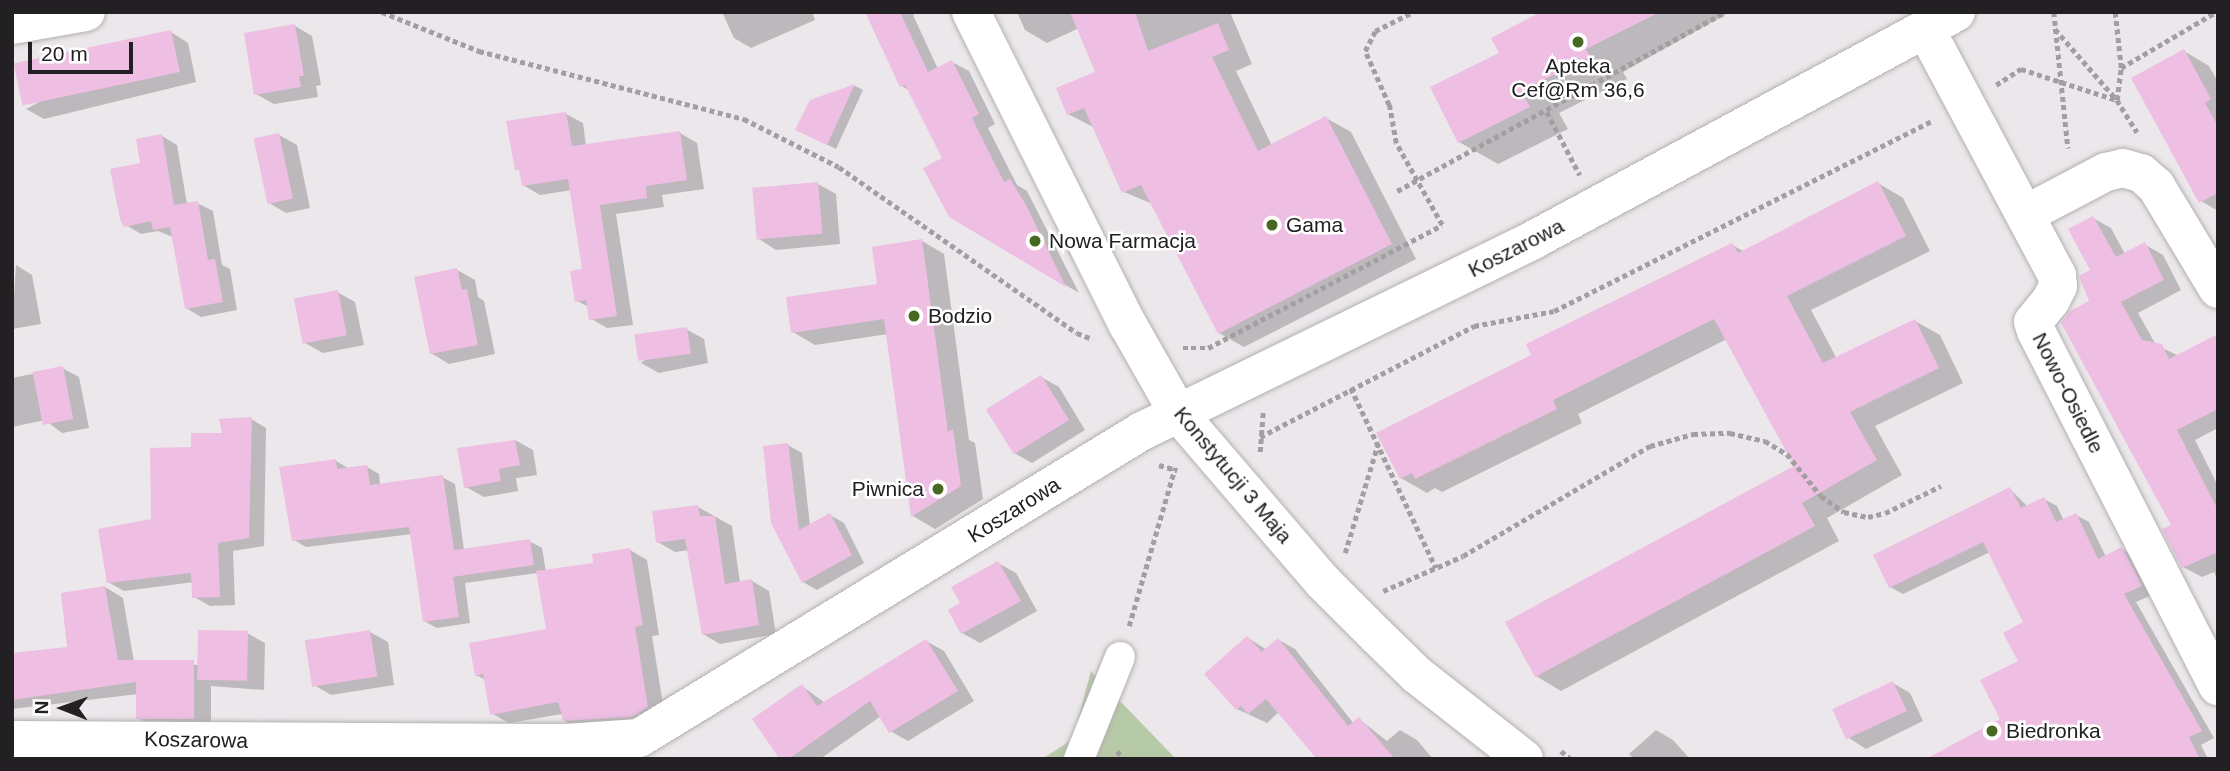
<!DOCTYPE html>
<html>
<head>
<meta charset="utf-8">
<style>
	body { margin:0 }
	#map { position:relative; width:2230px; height:771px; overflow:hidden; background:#ebe7ea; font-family:Arial,sans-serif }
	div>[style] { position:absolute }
	.green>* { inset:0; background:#b7caa7 }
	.shadow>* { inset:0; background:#0003 }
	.building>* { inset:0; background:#eebee3; transform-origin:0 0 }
	.path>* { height:4.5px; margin-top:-2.25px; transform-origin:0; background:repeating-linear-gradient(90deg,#a29ea1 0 5px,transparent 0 8.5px) }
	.roads { filter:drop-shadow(0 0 2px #b3afb2) drop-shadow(0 0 2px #b3afb2) }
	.pedestrian>* { height:30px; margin:-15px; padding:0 15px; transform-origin:15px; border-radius:15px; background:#fff }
	.minor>* { height:38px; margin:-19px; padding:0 19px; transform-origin:19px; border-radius:19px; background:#fff }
	.dots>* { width:19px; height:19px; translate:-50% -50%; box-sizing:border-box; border:4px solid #fff; border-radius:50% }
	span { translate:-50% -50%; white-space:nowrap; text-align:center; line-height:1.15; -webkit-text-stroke:5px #fff; paint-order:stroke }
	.poi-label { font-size:21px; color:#222022 }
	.left { translate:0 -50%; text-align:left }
	.right { translate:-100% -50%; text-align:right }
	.street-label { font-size:21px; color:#222022 }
	.frame { position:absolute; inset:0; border:14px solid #222022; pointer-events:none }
	.north { position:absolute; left:28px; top:673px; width:70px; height:70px; -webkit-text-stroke:5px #fff; paint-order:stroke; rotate:271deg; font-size:19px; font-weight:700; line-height:28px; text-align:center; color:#222022 }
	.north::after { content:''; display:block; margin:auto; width:24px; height:32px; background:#222022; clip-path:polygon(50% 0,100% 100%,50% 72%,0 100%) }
	.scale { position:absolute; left:28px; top:42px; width:105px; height:32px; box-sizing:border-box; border:4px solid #222022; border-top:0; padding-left:9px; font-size:21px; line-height:24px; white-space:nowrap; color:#222022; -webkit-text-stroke:5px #fff; paint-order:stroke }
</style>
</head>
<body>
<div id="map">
	<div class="green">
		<div style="clip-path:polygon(1091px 671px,1176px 759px,1042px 759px,1073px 739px)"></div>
	</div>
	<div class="shadow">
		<div style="clip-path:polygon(722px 12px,812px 12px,815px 20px,751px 48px,734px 38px)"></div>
		<div style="clip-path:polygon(867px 12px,919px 12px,913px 15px,938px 69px,952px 62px,969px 71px,995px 124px,988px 128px,1017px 185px,1027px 191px,1079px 293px,950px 216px,944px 158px,910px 91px,902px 86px)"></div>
		<div style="clip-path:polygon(1017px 12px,1230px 12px,1252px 64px,1236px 71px,1272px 146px,1326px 118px,1351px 132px,1416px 259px,1244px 347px,1219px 333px,1153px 204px,1124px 192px,1095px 128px,1068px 114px,1098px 73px,1079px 28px,1047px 43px,1025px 30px)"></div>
		<div style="clip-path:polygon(1545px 12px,1730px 12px,1623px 72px,1627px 79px,1559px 113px,1568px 129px,1498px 164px,1459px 142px,1501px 53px)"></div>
		<div style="clip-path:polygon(295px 26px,312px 36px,321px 85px,316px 86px,318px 97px,274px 104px,256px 94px)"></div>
		<div style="clip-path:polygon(171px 32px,188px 43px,196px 82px,44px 119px,26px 109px)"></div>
		<div style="clip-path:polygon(2184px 51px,2209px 66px,2218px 82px,2218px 211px,2201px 201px)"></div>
		<div style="clip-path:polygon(855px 86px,863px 90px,836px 149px,806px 134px,812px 101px)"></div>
		<div style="clip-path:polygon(566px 114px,583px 123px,586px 146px,680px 133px,697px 143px,704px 189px,662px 195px,664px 207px,616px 214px,633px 325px,607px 328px,590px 318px,589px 307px,577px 301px,584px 271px,572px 190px,540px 195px,523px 185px)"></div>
		<div style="clip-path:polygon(279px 135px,297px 145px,310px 208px,286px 213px,269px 203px)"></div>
		<div style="clip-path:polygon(162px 136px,177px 145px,187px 204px,197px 203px,213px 211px,222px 265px,230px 269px,237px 310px,201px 317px,186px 308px,173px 237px,158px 231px,141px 234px,126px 225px,143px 165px)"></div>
		<div style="clip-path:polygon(1878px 183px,1903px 198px,1930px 251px,1811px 310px,1837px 359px,1915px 321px,1940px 335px,1963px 383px,1875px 426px,1902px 475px,1827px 518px,1839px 541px,1561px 691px,1536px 676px,1797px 466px,1727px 339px,1578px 414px,1582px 423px,1442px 492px,1435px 488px,1427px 493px,1401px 478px,1533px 356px,1732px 245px,1745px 252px)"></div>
		<div style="clip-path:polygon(818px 184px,836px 194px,840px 244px,776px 250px,759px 239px)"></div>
		<div style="clip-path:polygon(2093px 218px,2111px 228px,2125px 254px,2144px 244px,2163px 255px,2181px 290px,2138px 313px,2156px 345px,2179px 356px,2218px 336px,2218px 428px,2195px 440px,2218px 486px,2218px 581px,2214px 572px,2202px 577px,2183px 567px,2174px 525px,2092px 302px)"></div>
		<div style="clip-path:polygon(922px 241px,944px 254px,969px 440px,975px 443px,983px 499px,935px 529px,913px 516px,888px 334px,815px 345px,793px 332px,879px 286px)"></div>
		<div style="clip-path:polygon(16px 265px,32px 275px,41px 324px,12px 329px)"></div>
		<div style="clip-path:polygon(457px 270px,475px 280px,478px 297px,484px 301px,495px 354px,449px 364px,431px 353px)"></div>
		<div style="clip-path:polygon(337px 292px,355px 302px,364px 345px,323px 353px,305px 343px)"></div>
		<div style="clip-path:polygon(686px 329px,704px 339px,708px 363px,659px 373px,641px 363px)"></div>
		<div style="clip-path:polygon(62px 368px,79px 377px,89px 428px,62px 433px,45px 420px,12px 427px,12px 378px)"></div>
		<div style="clip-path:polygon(1041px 377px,1059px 387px,1085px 430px,1032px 463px,1014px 453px)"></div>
		<div style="clip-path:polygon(251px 419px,266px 428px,264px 546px,233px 551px,235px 605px,210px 606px,194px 597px,194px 582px,124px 591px,108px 582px,224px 434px)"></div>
		<div style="clip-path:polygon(515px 440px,533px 450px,537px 475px,516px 478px,518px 491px,484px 497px,466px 487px)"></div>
		<div style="clip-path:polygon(788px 445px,802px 453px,810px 526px,830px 515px,844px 523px,864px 563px,817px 590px,803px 582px)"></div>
		<div style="clip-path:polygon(336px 461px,348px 468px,367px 467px,379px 474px,380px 485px,442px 477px,455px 484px,464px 550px,529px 541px,542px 548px,546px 572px,595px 564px,630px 550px,647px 560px,659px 635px,652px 636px,665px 717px,580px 730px,563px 720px,562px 714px,509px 723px,491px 713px,486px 680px,476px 675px,548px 631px,538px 573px,465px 583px,470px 623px,437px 628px,424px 621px,412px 534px,306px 547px,294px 540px)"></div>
		<div style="clip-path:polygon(2010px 489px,2028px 507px,2044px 499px,2057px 506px,2064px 521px,2076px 515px,2089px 522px,2106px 557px,2122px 549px,2135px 557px,2154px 594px,2136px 602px,2214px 738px,2201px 745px,2208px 759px,1963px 759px,2002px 719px,2021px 662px,2025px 623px,1990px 552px,1903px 594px,1890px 587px)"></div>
		<div style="clip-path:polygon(698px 507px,732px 526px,740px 583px,752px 581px,769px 591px,776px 634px,720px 644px,703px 634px,689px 550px,675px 552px,658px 542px)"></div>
		<div style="clip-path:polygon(998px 563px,1016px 573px,1037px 611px,980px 643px,962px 633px,962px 604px)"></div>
		<div style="clip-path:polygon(105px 587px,123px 598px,134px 662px,199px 665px,247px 633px,265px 643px,264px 690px,211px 686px,211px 728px,156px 728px,138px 718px,138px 694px,12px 709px,12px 655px,69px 648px)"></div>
		<div style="clip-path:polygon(370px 632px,388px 642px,394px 685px,331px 695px,314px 685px)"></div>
		<div style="clip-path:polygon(1248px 638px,1267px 650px,1279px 640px,1295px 649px,1354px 724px,1359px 719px,1387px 741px,1400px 730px,1417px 740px,1433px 759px,1319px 759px,1279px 712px,1267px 723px,1237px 709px)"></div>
		<div style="clip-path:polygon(926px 641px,944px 651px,974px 701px,908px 741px,890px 731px,881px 716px,820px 759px,782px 759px,754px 720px,802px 686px,825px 703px)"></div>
		<div style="clip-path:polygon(1893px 683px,1910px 693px,1923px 721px,1866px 749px,1849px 738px)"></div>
		<div style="clip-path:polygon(1656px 730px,1673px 740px,1690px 759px,1634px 759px,1629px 754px)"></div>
	</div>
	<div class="building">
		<div style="clip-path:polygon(865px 12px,900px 12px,928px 72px,952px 60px,979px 114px,972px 118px,1004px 182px,1010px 179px,1026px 205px,1066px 287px,949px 217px,923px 168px,942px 158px,905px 85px,900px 87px)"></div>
		<div style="clip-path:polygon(1070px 12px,1135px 12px,1148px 51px,1218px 23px,1229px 50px,1212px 57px,1258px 151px,1326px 116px,1392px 244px,1218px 334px,1141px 185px,1122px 193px,1084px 108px,1067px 115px,1056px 88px,1095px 72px)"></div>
		<div style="clip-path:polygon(1541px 12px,1660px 12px,1586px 49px,1590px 57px,1521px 91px,1530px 107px,1458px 143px,1430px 87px,1499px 53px,1491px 38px)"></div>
		<div style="clip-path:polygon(295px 24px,304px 76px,299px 76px,301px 87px,254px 95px,244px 33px)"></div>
		<div style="left:171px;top:30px;width:43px;height:161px;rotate:78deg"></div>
		<div style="clip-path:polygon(2184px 49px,2211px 99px,2205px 103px,2218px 126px,2218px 193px,2199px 203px,2131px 78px)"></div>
		<div style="clip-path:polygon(855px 84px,827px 145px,795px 130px,810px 100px)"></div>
		<div style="clip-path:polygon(566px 112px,572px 146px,680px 131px,687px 180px,646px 186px,647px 198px,600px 205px,617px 316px,589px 320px,586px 300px,575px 302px,570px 271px,582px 269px,568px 179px,522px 186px,519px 170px,515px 170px,506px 121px)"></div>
		<div style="left:279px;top:133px;width:67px;height:26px;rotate:78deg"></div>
		<div style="clip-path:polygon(162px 134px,174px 205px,198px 201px,208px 260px,215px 259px,223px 302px,185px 309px,170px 227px,153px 230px,151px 221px,124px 227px,120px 219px,110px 169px,140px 163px,136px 139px)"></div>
		<div style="clip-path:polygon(1878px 181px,1906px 236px,1787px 296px,1823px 363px,1915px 319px,1939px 368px,1850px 412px,1877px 460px,1802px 503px,1815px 526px,1535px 677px,1505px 622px,1794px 466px,1714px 319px,1553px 400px,1557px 409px,1415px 479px,1412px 473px,1400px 479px,1376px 433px,1531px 355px,1526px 344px,1732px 243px,1738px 253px)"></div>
		<div style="left:818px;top:182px;width:52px;height:66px;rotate:85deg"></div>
		<div style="clip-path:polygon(2093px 216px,2116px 257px,2145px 242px,2164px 280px,2121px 302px,2142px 340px,2162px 344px,2169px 359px,2218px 334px,2218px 409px,2177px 430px,2218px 510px,2218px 552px,2182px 568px,2162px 529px,2171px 525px,2061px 323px,2070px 311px,2089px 301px,2079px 276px,2090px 270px,2068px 229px)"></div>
		<div style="clip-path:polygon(922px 239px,948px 432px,953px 429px,961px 486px,911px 517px,884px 319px,791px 333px,786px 297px,877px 284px,872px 247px)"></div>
		<div style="clip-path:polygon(457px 268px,462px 290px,467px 289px,478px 345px,430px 354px,414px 277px)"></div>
		<div style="left:338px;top:290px;width:46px;height:45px;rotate:79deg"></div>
		<div style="left:687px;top:327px;width:27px;height:53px;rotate:82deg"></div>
		<div style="left:63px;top:366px;width:54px;height:31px;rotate:79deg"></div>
		<div style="left:1041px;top:375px;width:53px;height:65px;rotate:58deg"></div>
		<div style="clip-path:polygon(252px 417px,249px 538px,218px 543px,220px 597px,192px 598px,191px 573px,107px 583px,98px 529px,151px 519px,150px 448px,191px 447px,191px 433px,222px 433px,219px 419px)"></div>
		<div style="clip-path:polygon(515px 440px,520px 465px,499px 469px,501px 481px,464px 488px,457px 448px)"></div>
		<div style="clip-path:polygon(788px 443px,799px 530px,830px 513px,852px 555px,802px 583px,771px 523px,763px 446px)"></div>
		<div style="clip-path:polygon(336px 459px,337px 469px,367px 465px,370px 485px,443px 475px,454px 550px,530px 539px,534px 565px,453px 577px,459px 617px,423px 622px,409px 527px,292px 541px,279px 467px)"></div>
		<div style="clip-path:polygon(2010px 487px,2021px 508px,2044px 497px,2056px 522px,2076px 513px,2098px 559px,2122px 547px,2142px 586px,2124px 594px,2202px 731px,2189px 737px,2200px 759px,1926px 759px,2000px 719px,1980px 680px,2018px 661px,2003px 633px,2023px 622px,1983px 542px,1889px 588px,1873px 555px)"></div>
		<div style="clip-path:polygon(698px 505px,700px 516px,715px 516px,725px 584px,752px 579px,759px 625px,702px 635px,685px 539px,656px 543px,652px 511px)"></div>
		<div style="clip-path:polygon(630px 548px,643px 625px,635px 627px,648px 707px,632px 717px,564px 721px,558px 702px,490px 715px,483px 674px,475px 676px,469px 643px,546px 629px,536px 571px,593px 563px,592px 554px)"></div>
		<div style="clip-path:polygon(998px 561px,1021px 601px,961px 634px,948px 610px,960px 603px,951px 587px)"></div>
		<div style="clip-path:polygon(105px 586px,118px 660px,194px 660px,194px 719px,136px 719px,136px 682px,12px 700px,12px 653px,67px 647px,61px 593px)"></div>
		<div style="left:198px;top:630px;width:50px;height:50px;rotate:1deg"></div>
		<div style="left:370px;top:630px;width:47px;height:66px;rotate:81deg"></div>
		<div style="clip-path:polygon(1247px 636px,1262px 652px,1278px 638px,1348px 726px,1359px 717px,1395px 759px,1317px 759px,1266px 699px,1248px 714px,1241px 706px,1236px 710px,1204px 674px)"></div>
		<div style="clip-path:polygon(926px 639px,958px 691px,889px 733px,870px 701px,790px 758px,779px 758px,752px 719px,802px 684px,817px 706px)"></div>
		<div style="left:1893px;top:681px;width:33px;height:67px;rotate:65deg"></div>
	</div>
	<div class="path">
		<div style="left:382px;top:12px;width:105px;rotate:21.9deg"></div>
		<div style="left:479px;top:51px;width:274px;rotate:14.4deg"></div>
		<div style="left:744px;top:119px;width:106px;rotate:26.8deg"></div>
		<div style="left:839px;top:167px;width:290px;rotate:34.9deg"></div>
		<div style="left:1077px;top:333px;width:17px;rotate:21deg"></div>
		<div style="left:2054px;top:12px;width:137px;rotate:84.1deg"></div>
		<div style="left:2055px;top:29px;width:94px;rotate:48.9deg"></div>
		<div style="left:2117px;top:100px;width:38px;rotate:58deg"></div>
		<div style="left:2121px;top:68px;width:110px;rotate:-30.5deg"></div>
		<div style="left:1996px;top:85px;width:30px;rotate:-33deg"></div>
		<div style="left:2021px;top:69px;width:101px;rotate:17.9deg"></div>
		<div style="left:2117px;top:100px;width:32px;rotate:-83deg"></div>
		<div style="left:2121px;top:68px;width:56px;rotate:-96.1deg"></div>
		<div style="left:1547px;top:112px;width:71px;rotate:62.4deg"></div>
		<div style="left:1397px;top:191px;width:374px;rotate:-28.6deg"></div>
		<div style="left:1183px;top:348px;width:25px"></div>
		<div style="left:1208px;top:348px;width:264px;rotate:-27.7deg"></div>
		<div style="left:1442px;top:225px;width:94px;rotate:-119.3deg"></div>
		<div style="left:1396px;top:143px;width:39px;rotate:-100deg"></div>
		<div style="left:1389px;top:105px;width:59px;rotate:-114deg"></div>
		<div style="left:1365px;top:51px;width:22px;rotate:-63deg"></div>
		<div style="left:1375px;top:31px;width:42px;rotate:-26.6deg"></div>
		<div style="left:1351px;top:388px;width:199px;rotate:64.7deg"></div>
		<div style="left:1260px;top:437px;width:241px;rotate:-27.4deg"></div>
		<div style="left:1474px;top:326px;width:81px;rotate:-10.6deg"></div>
		<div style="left:1554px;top:311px;width:424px;rotate:-26.7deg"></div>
		<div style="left:1260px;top:452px;width:40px;rotate:-85.7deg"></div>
		<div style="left:1159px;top:465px;width:19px;rotate:16deg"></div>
		<div style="left:1345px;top:553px;width:114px;rotate:-73.2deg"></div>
		<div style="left:1383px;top:591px;width:87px;rotate:-23.6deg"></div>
		<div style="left:1463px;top:556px;width:217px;rotate:-30.5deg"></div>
		<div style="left:1650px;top:446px;width:45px;rotate:-15.6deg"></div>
		<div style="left:1693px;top:434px;width:37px;rotate:-2deg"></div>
		<div style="left:1730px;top:433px;width:36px;rotate:13deg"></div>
		<div style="left:1765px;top:441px;width:26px;rotate:31deg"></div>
		<div style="left:1787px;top:454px;width:54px;rotate:51deg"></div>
		<div style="left:1821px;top:496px;width:28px;rotate:35deg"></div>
		<div style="left:1844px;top:512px;width:25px;rotate:12deg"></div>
		<div style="left:1868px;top:517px;width:17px;rotate:-13deg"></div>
		<div style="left:1885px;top:513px;width:62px;rotate:-25.7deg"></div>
		<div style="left:1129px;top:626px;width:165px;rotate:-73.8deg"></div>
		<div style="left:1117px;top:751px;width:11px;rotate:49deg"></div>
		<div style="left:1561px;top:751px;width:13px;rotate:39deg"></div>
	</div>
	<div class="roads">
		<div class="pedestrian">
			<div style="left:1079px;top:759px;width:110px;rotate:-68.1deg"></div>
		</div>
		<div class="minor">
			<div style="left:971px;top:12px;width:350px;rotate:63.4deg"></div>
			<div style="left:1128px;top:325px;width:101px;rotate:60.4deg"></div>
			<div style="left:1178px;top:413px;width:221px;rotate:49.4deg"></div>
			<div style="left:1322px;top:581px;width:78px;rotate:45deg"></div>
			<div style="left:1377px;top:636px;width:56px;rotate:44.3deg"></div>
			<div style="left:1417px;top:675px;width:136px;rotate:38.1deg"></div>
			<div style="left:12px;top:25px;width:75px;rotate:-10deg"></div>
			<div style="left:1926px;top:30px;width:278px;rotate:61.9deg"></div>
			<div style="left:2057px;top:275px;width:11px;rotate:85deg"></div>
			<div style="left:2058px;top:286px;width:16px;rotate:117deg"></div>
			<div style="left:2051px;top:300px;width:28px;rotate:129deg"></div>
			<div style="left:2033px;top:322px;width:9px;rotate:72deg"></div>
			<div style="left:2036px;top:331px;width:399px;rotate:62.9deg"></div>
			<div style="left:2026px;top:214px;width:90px;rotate:-27.7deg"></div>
			<div style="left:2106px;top:172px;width:17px;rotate:-13deg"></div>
			<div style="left:2123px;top:168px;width:19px;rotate:16deg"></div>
			<div style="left:2141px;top:173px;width:20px;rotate:41deg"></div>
			<div style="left:2156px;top:186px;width:120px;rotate:59deg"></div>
			<div style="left:12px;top:740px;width:553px;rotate:0.31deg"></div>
			<div style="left:565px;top:743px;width:74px;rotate:-3.9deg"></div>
			<div style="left:639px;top:738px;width:589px;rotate:-31.4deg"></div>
			<div style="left:1142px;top:431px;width:437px;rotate:-26deg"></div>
			<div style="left:1535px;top:239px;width:478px;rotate:-28.3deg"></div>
		</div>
	</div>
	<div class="dots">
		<div style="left:1578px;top:42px;background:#466820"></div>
		<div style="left:1272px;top:225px;background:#466820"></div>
		<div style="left:1035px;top:241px;background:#466820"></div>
		<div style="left:914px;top:316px;background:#466820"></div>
		<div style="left:938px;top:489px;background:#466820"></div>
		<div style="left:1992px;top:731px;background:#466820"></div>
	</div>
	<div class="poi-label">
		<span style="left:1578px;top:78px">Apteka<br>Cef@Rm 36,6</span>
		<span class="left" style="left:1286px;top:225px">Gama</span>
		<span class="left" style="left:1049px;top:241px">Nowa Farmacja</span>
		<span class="left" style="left:928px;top:316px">Bodzio</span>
		<span class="right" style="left:924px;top:489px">Piwnica</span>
		<span class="left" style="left:2006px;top:731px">Biedronka</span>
	</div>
	<div class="street-label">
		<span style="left:1516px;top:248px;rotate:-27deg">Koszarowa</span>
		<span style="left:2068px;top:393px;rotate:63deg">Nowo-Osiedle</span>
		<span style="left:1233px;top:475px;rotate:50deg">Konstytucji 3 Maja</span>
		<span style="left:1014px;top:510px;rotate:-32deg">Koszarowa</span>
		<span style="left:196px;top:740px;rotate:1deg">Koszarowa</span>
	</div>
	<div class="frame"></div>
	<div class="north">N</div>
	<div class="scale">20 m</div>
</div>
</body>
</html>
